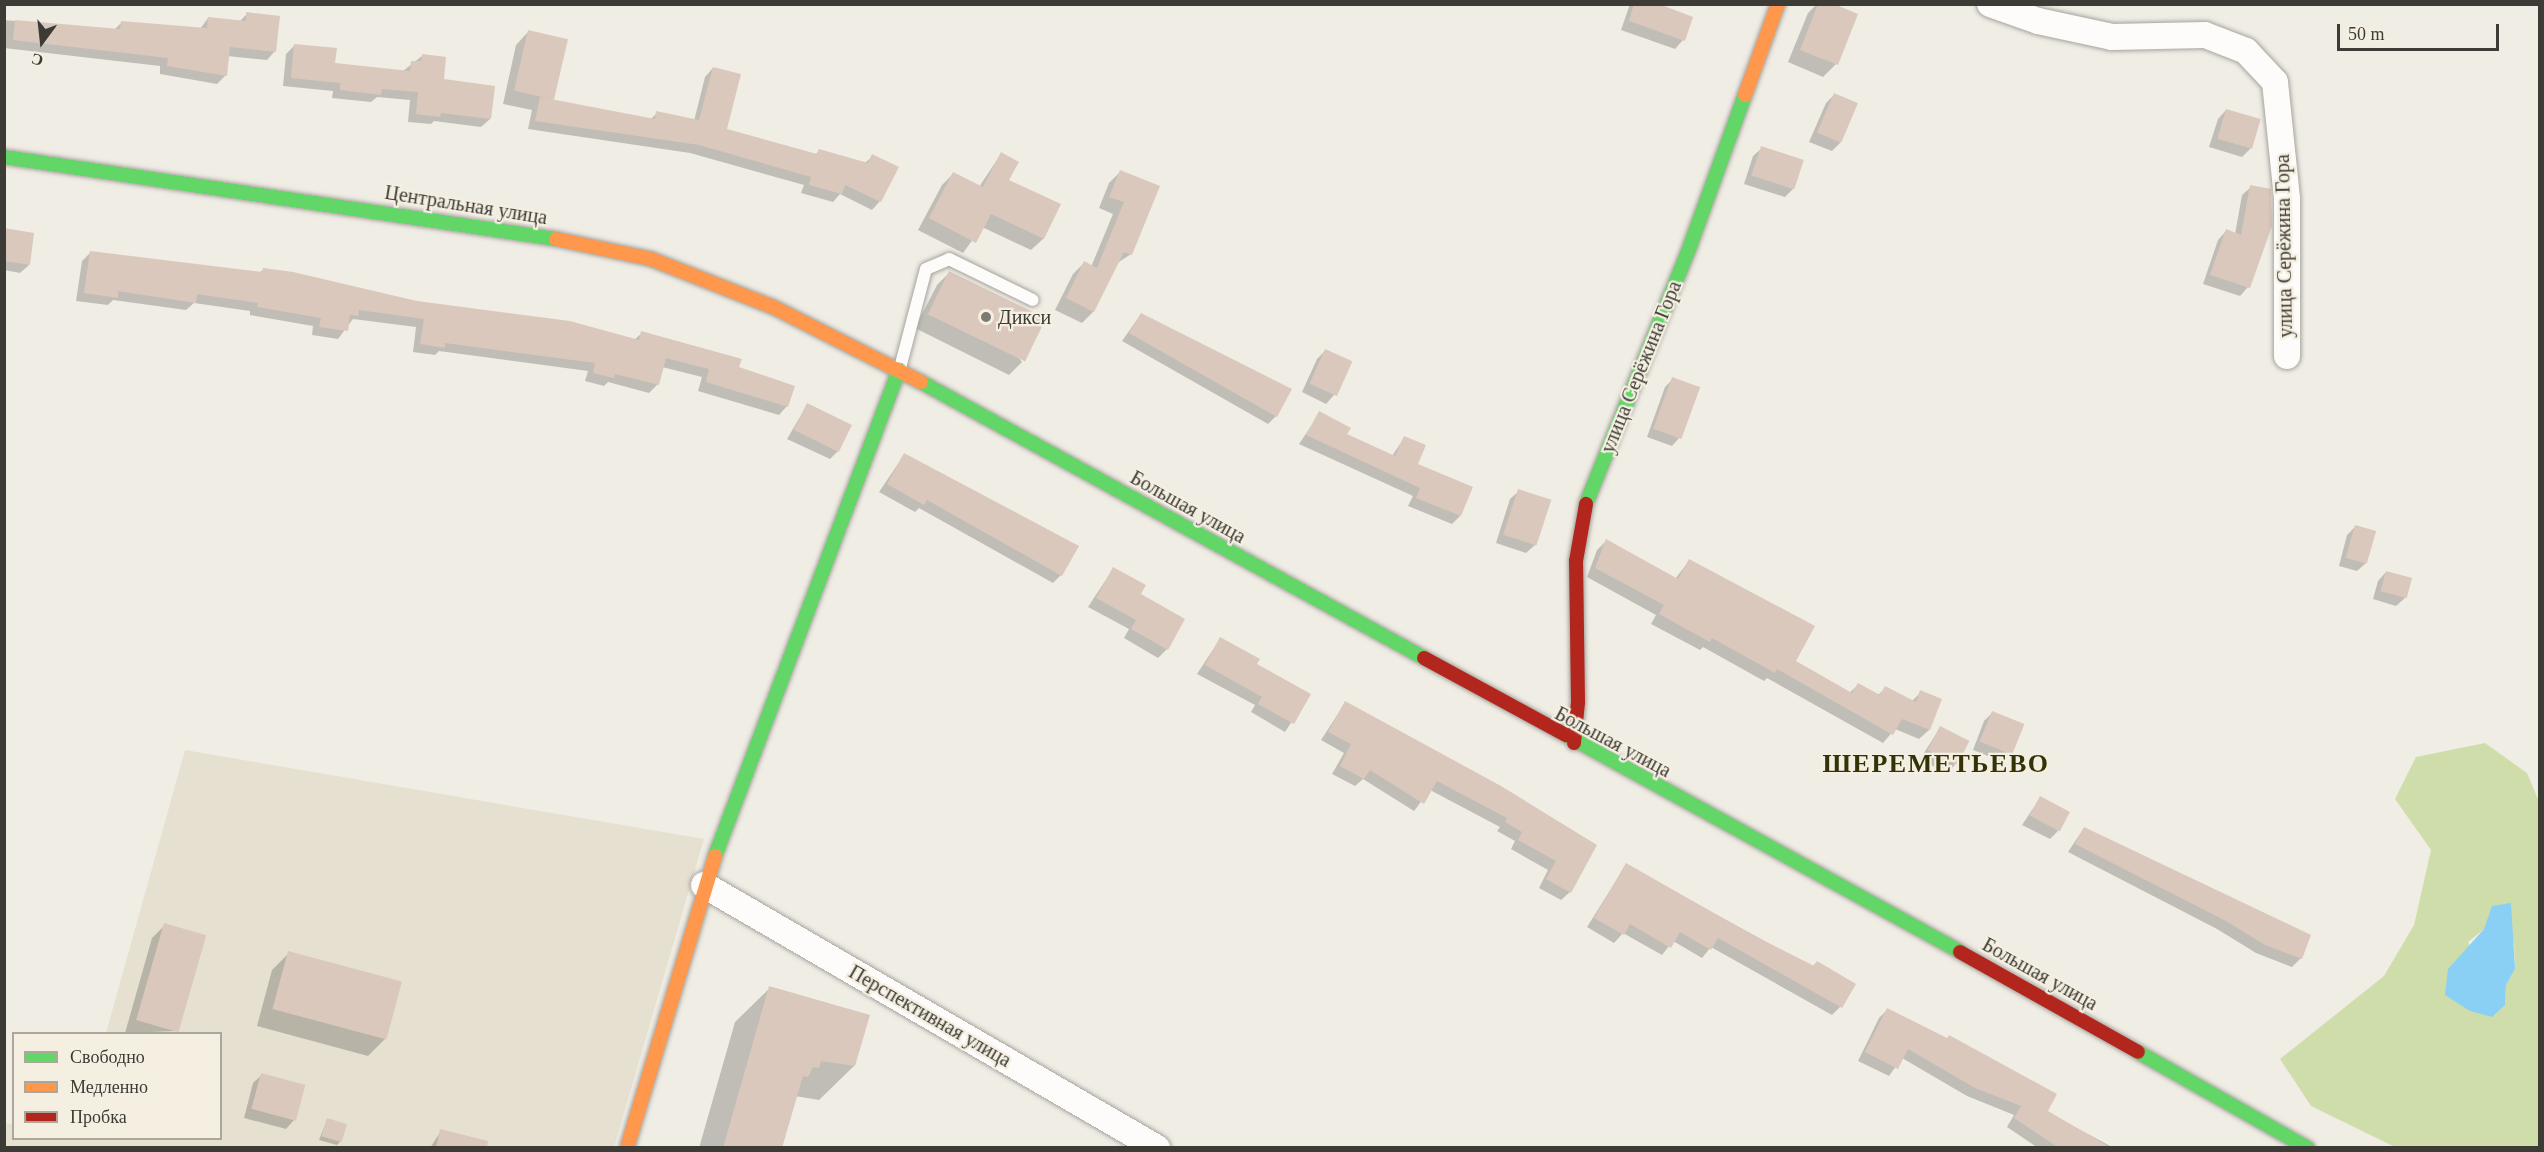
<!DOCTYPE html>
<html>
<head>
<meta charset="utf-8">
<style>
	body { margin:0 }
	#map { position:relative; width:2544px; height:1152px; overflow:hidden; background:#f0ede5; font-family:Georgia,serif }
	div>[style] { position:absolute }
	.built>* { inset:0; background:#e6e0d1 }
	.green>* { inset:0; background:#cfddab }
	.water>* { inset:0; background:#8acff4 }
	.shadow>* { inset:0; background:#0003 }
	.building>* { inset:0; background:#dbc8bc; transform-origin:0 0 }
	.roads { filter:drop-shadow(0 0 2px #a6a49e) drop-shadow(0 0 2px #a6a49e) }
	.lane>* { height:12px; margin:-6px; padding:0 6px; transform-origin:6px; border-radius:6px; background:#fdfcfb }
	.street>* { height:26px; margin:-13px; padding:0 13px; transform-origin:13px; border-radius:13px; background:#fdfcfb }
	.fast>* { height:14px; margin:-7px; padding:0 7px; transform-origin:7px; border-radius:7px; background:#63d668 }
	.slow>* { height:14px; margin:-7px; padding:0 7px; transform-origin:7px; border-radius:7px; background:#ff974d }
	.jam>* { height:14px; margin:-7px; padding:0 7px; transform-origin:7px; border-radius:7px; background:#b3261e }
	.dots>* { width:16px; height:16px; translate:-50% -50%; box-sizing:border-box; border:3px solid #f4efe1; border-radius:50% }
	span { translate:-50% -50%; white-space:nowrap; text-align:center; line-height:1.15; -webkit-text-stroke:4.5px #f4efe1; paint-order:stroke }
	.street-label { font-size:20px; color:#3d3b35 }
	.poi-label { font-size:20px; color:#3d3b35 }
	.left { translate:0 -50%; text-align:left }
	.district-label { font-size:26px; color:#343308; font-weight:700; letter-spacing:1.5px }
	.frame { position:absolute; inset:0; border:6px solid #3d3b35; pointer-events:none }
	.legend { position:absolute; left:12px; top:1032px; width:210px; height:108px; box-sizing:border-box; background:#f4efe1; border:2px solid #aba79c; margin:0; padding:8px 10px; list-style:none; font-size:18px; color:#3d3b35 }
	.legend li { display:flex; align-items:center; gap:12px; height:30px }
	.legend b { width:30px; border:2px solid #aba79c }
	.north { position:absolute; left:12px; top:12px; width:60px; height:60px; -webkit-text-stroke:4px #f4efe1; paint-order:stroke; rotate:195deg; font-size:16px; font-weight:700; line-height:24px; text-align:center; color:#3d3b35 }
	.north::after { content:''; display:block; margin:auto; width:21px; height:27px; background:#3d3b35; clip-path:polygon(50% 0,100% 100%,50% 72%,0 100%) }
	.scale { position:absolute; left:2337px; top:24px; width:162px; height:27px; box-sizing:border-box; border:3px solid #3d3b35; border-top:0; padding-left:8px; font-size:18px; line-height:21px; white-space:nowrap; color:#3d3b35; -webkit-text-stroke:4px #f4efe1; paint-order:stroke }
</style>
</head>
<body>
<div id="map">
	<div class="built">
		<div style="clip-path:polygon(185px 750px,704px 839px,614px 1147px,5px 1148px,4px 1123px,13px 1124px,14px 1138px,220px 1138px,220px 1034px,106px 1033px)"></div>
	</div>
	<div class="green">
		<div style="clip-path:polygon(evenodd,2485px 743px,2527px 773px,2540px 804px,2539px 1147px,2395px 1147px,2311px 1106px,2280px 1059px,2384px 976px,2414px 925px,2431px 850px,2395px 799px,2416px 757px,2485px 743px,2484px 929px,2514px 943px,2515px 969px,2506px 985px,2505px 1005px,2468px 942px,2484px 929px)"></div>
	</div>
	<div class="water">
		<div style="clip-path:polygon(2511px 903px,2515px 969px,2506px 985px,2505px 1005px,2492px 1017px,2470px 1011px,2445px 995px,2448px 969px,2484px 929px,2492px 906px)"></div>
	</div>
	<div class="shadow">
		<div style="clip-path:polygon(1630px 4px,1655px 4px,1683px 40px,1675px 49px,1621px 30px)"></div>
		<div style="clip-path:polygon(1817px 4px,1830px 4px,1836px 64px,1823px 77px,1788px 62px,1808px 13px)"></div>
		<div style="clip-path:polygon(247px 14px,275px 51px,267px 60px,227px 56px,225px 76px,217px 84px,160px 74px,160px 66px,4px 48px,4px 20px,114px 30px,121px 23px,200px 29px,208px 18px,239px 22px)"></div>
		<div style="clip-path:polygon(528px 32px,566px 40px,552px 101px,650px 120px,657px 113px,694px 121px,705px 77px,713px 68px,725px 130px,815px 155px,819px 151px,865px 163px,873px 156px,880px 201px,872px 210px,840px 194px,833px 202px,801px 193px,804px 185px,690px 153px,528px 129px,532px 110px,503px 104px,516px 45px)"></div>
		<div style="clip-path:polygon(295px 45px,334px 64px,403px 71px,422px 56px,443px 80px,490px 119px,481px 127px,434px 121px,431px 124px,408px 122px,410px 100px,377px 97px,371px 102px,332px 98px,333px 91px,283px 86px,286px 54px)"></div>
		<div style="clip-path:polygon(1834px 95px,1840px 143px,1832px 151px,1809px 142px,1826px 103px)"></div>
		<div style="clip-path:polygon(2226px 110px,2259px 120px,2250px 149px,2242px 157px,2209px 147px,2218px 119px)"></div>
		<div style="clip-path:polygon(1762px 148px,1802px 161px,1793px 189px,1785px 197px,1744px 184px,1753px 156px)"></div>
		<div style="clip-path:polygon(1001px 154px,1007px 181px,1059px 205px,1043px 239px,1031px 250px,982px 227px,963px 253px,918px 230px,942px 185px,954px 173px,979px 187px)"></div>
		<div style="clip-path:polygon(1121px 171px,1131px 254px,1116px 264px,1093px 312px,1082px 323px,1055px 310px,1073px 274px,1084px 263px,1091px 267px,1113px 214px,1099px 208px,1109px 183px)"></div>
		<div style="clip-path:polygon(2251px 187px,2270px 225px,2248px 287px,2240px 296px,2203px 284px,2218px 240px,2226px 231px,2235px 234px,2242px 195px)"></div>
		<div style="clip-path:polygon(4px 230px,29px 265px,20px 273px,4px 270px)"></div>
		<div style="clip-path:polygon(90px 253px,259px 273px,263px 270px,417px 302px,634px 340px,642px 333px,738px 368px,787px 406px,779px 415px,698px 391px,702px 377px,662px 367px,657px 385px,649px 393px,608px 382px,604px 386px,585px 381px,588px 371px,439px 351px,435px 355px,413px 352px,416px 327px,353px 319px,338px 339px,312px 335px,313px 326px,250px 315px,250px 311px,194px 303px,186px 310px,113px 300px,108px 305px,76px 301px,82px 261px)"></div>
		<div style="clip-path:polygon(950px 272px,1022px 362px,1009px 375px,915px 328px,937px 285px)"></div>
		<div style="clip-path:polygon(1141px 314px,1276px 416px,1268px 424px,1122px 341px)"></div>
		<div style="clip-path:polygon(1326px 350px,1334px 395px,1326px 404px,1302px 392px,1317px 359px)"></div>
		<div style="clip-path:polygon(1673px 379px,1680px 437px,1672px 446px,1647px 437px,1665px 387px)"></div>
		<div style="clip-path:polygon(807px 405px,838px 451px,830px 459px,787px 439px)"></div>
		<div style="clip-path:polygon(1320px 413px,1345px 435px,1392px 456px,1404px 438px,1416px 464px,1460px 516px,1452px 524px,1408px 506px,1413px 496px,1299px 444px)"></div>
		<div style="clip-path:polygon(904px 455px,1061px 575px,1053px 583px,919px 508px,915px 512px,879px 492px)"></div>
		<div style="clip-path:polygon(1519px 491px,1535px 545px,1526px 553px,1496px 543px,1510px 499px)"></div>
		<div style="clip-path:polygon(2355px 527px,2366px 563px,2357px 571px,2339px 566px,2347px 535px)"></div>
		<div style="clip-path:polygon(1606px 541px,1675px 579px,1689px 561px,1794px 661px,1849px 693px,1858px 685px,1878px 695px,1886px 688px,1911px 702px,1921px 692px,1940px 700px,1929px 730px,1919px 739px,1895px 729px,1883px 743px,1767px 678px,1764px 681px,1703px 647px,1700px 650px,1651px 624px,1656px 615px,1587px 577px,1597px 550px)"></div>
		<div style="clip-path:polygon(1113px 569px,1167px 649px,1158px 658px,1124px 638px,1129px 629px,1088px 607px)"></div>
		<div style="clip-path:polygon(2386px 572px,2405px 598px,2396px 606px,2373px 599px,2378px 581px)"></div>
		<div style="clip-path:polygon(1220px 639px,1255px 664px,1309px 695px,1285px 732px,1251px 712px,1255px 705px,1197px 674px)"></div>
		<div style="clip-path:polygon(1345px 703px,1595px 846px,1570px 892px,1561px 900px,1539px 888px,1548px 870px,1511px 849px,1515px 841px,1497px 831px,1500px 827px,1430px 790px,1414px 811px,1363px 779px,1355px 786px,1332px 774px,1344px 753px,1321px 740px)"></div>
		<div style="clip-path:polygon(1992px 713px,2011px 753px,2003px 762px,1973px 750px,1984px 721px)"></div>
		<div style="clip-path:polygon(1940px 728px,1955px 765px,1946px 773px,1920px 759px)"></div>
		<div style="clip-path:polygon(2040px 798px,2058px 831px,2050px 839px,2022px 825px)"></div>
		<div style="clip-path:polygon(2084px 828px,2301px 958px,2292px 967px,2256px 953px,2217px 929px,2068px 852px)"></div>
		<div style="clip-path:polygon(1626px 865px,1812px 967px,1817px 962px,1840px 1007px,1832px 1015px,1711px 947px,1702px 958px,1673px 941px,1662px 955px,1623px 933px,1614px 943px,1587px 927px)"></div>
		<div style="clip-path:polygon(165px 925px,177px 1031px,125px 1033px,152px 938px)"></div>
		<div style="clip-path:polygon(289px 953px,385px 1039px,368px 1056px,257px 1026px,272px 970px)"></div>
		<div style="clip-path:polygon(770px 988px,854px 1066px,819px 1100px,795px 1096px,781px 1148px,699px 1148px,735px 1022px)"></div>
		<div style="clip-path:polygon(1887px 1010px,2045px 1111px,2114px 1148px,2038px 1148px,2007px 1127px,2014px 1115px,1967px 1096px,1902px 1058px,1889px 1076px,1858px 1061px,1879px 1018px)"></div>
		<div style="clip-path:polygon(262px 1075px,294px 1120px,286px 1129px,244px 1118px,253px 1083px)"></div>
		<div style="clip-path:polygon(327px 1120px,341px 1141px,337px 1145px,319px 1140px)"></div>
		<div style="clip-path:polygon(441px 1131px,474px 1148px,430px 1148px)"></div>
	</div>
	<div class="building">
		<div style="clip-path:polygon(1634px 4px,1659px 4px,1693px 17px,1685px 41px,1629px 21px)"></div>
		<div style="clip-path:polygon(1818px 4px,1834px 4px,1858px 14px,1838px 65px,1800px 50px)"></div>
		<div style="clip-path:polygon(246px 12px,280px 16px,276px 52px,230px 47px,227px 76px,167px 66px,168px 58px,13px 40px,15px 20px,120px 29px,121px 21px,207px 28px,208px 17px,246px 21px)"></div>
		<div style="left:528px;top:30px;width:41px;height:62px;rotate:13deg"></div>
		<div style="clip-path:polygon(294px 44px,337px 48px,335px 63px,410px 71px,411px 61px,421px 61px,422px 54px,446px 57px,444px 79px,495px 86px,491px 119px,441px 113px,440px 117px,416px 114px,418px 92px,382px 89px,381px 95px,340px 90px,340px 83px,291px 78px)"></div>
		<div style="clip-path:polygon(713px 67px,741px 74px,727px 129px,817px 154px,819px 149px,868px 163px,872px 154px,899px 167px,881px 202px,845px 185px,842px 194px,809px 185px,811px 177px,699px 145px,535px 121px,540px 97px,655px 119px,656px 111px,699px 120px)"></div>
		<div style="left:1834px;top:93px;width:26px;height:43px;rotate:23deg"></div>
		<div style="left:2226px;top:109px;width:36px;height:31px;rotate:16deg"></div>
		<div style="left:1761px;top:146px;width:45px;height:31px;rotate:18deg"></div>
		<div style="clip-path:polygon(1001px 152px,1019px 162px,1009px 180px,1061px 204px,1044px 239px,991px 214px,976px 243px,929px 218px,953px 172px,983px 187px)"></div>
		<div style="clip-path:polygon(1120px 170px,1160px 186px,1132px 255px,1124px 252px,1094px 312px,1066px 298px,1084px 261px,1097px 268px,1124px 202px,1109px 197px)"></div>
		<div style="clip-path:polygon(2250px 185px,2271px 189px,2272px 226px,2250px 288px,2210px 275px,2226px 229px,2241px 235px)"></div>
		<div style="clip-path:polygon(4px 228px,34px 233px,30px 265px,4px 261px)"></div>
		<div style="clip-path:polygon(90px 251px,262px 272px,263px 268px,293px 272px,417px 301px,570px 321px,639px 340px,641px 331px,742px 359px,739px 367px,795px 386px,788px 407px,706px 382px,709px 369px,666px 358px,659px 385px,615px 374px,614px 378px,593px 373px,595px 363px,445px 343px,445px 348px,420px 344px,424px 319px,359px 310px,358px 316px,350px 315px,348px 331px,319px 327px,321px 318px,257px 307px,258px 303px,197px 294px,196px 303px,118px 291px,118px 298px,84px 293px)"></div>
		<div style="left:949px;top:271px;width:108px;height:48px;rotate:26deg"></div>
		<div style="clip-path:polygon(1141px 313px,1292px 389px,1277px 417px,1129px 333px)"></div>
		<div style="left:1325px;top:349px;width:30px;height:38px;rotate:24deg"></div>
		<div style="left:1672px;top:377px;width:30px;height:55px;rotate:20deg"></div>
		<div style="left:807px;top:403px;width:50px;height:30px;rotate:26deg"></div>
		<div style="clip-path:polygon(1319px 411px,1351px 428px,1347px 434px,1395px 456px,1404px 436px,1426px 445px,1418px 464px,1473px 487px,1461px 516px,1416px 498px,1420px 488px,1306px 435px)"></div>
		<div style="clip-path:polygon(904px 453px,1079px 546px,1062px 576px,927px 500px,924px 505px,887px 484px)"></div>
		<div style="left:1518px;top:489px;width:35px;height:48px;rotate:18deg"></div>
		<div style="left:2355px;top:525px;width:22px;height:34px;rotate:16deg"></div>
		<div style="clip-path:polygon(1606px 539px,1678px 579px,1689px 559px,1815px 626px,1796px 661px,1852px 693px,1858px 683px,1880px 695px,1885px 686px,1916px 702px,1920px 690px,1942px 699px,1930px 730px,1902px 719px,1893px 735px,1777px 669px,1775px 673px,1712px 638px,1710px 642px,1659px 614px,1664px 605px,1595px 568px)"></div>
		<div style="clip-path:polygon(1113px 567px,1146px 585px,1141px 594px,1185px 619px,1168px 650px,1131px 629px,1136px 620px,1096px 598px)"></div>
		<div style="left:2386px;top:571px;width:27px;height:21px;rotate:15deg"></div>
		<div style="clip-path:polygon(1220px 637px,1260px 659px,1257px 664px,1311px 694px,1294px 724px,1258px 704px,1262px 697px,1205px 665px)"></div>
		<div style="clip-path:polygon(1345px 701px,1501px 786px,1597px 845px,1571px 893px,1546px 879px,1556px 861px,1518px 840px,1522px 832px,1505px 822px,1507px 818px,1437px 781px,1424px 804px,1370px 770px,1364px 779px,1340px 766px,1351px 744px,1328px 732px)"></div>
		<div style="left:1992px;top:711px;width:35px;height:33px;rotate:22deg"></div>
		<div style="left:1940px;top:726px;width:33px;height:27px;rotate:27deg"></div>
		<div style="left:2040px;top:796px;width:34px;height:22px;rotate:28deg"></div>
		<div style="clip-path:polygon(2084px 827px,2311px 935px,2302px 959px,2265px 945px,2226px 921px,2075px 844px)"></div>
		<div style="clip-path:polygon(1626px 863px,1747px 932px,1814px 966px,1817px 961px,1856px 984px,1842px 1008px,1718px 938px,1711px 950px,1680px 932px,1671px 948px,1630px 924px,1624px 935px,1594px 918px)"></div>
		<div style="left:164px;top:923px;width:44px;height:101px;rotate:16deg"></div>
		<div style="left:288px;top:951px;width:118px;height:60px;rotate:15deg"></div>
		<div style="clip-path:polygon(769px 986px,870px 1015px,855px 1066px,821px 1061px,819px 1068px,813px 1067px,808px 1077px,803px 1076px,782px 1148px,723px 1148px)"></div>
		<div style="clip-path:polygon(1887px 1008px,1947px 1038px,1949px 1035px,2057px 1094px,2048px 1111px,2111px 1148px,2059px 1148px,2014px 1118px,2021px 1106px,1975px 1088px,1908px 1049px,1898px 1069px,1865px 1052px)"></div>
		<div style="left:261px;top:1073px;width:46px;height:37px;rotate:15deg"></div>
		<div style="left:327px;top:1118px;width:21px;height:19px;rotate:17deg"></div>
		<div style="clip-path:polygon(440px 1129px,488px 1141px,487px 1148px,436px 1148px)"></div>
	</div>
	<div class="roads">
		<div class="lane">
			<div style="left:900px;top:368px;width:102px;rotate:-75.3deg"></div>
			<div style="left:926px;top:269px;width:25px;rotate:-23deg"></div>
			<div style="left:949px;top:259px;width:93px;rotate:26deg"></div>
		</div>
		<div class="street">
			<div style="left:1990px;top:4px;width:51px;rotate:19.5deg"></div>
			<div style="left:2038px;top:21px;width:76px;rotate:12.2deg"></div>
			<div style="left:2112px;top:37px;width:93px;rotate:-1.2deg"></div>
			<div style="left:2205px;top:35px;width:44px;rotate:21.3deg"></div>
			<div style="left:2246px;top:51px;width:42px;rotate:46.9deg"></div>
			<div style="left:2275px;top:82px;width:118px;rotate:84.1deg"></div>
			<div style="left:2287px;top:199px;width:157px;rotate:90deg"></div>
			<div style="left:704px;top:885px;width:524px;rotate:30.14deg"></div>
		</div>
		<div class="fast">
			<div style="left:4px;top:157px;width:558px;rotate:8.45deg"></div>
			<div style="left:921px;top:382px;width:574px;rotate:28.75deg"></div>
			<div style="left:1586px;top:504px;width:278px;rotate:-68deg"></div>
			<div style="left:1690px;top:246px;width:161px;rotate:-70deg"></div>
			<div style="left:1566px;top:735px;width:450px;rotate:28.8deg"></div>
			<div style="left:715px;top:856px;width:520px;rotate:-69.26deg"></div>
			<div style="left:2138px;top:1052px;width:195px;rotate:29.5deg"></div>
		</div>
		<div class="slow">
			<div style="left:1745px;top:95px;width:97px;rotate:-70.1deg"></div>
			<div style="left:556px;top:239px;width:97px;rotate:11.9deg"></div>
			<div style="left:651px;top:259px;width:131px;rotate:21.5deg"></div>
			<div style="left:773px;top:307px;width:166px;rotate:26.9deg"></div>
			<div style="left:627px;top:1148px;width:305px;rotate:-73.2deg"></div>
		</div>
		<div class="jam">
			<div style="left:1424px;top:658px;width:162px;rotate:28.5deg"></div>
			<div style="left:1574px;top:743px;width:41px;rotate:-84.4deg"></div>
			<div style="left:1578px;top:702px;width:141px;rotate:-90.8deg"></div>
			<div style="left:1576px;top:561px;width:58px;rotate:-80deg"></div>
			<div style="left:1960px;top:952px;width:204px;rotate:29.3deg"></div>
		</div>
	</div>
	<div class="dots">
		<div style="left:986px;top:317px;background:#7c7973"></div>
	</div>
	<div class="street-label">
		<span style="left:466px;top:205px;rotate:9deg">Центральная улица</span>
		<span style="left:2284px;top:246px;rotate:-91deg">улица Серёжина Гора</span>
		<span style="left:1641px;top:367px;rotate:-68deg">улица Серёжина Гора</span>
		<span style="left:1188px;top:507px;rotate:29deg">Большая улица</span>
		<span style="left:1613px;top:742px;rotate:28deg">Большая улица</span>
		<span style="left:2040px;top:974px;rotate:29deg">Большая улица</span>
		<span style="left:930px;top:1016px;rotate:30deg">Перспективная улица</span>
	</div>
	<div class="poi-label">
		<span class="left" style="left:998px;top:317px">Дикси</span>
	</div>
	<div class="district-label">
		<span style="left:1936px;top:764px">ШЕРЕМЕТЬЕВО</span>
	</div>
	<div class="frame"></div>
	<ul class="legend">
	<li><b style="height:8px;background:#63d668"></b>Свободно</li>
	<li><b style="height:8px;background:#ff974d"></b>Медленно</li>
	<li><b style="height:8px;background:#b3261e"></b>Пробка</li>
	</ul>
	<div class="north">С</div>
	<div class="scale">50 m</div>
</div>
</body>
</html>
